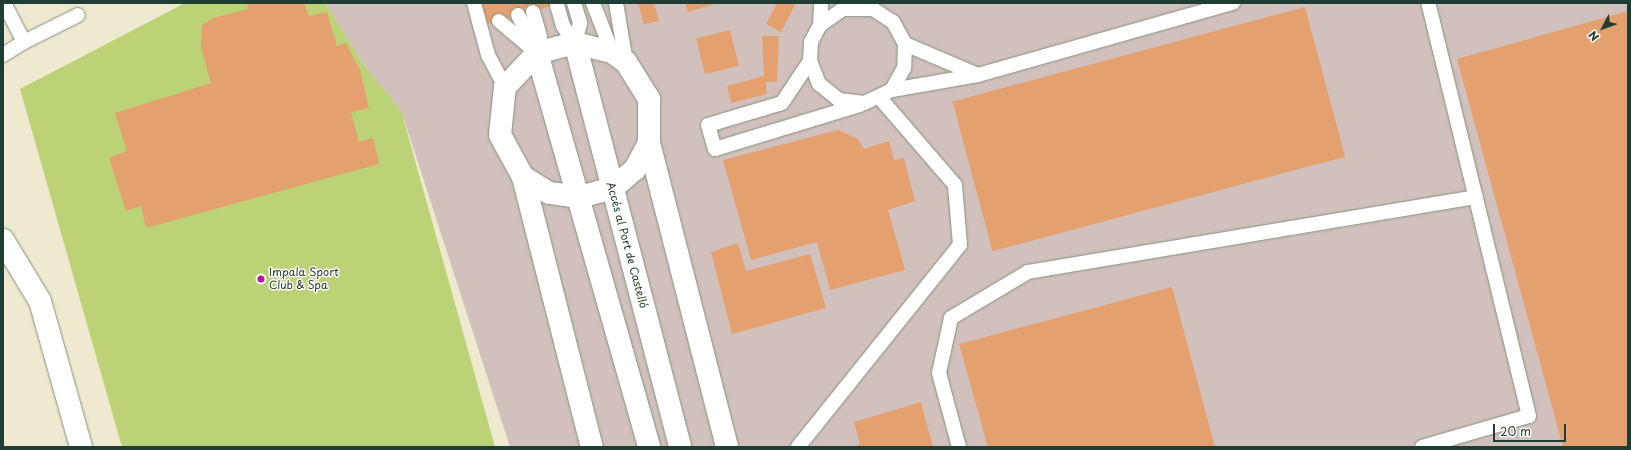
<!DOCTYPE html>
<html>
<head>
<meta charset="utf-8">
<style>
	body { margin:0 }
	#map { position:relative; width:1631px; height:450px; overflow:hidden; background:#eee9cf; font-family:"Playpen Sans",sans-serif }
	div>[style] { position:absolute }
	.industrial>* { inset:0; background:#d1c0bc }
	.green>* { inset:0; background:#bbd276 }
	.building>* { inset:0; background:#e5a070; transform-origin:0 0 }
	.roads { filter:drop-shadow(0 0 1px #869382) drop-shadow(0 0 1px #869382) }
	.lane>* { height:14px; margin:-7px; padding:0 7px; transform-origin:7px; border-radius:7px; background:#fff }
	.street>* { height:22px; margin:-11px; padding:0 11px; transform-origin:11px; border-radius:11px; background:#fff }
	.highway>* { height:22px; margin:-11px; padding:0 11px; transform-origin:11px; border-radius:11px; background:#fff }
	.dots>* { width:11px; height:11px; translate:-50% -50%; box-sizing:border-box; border:2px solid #fdfcf7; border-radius:50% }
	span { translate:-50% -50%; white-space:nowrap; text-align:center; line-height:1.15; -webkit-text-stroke:3px #fdfcf7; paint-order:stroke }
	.street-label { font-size:11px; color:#1f3d34 }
	.poi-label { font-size:11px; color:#1f3d34 }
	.left { translate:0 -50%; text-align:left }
	.frame { position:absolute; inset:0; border:4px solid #1f3d34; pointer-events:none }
	.north { position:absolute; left:1583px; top:8px; width:40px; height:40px; -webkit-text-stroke:3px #fdfcf7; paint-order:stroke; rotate:229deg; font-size:11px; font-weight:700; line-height:16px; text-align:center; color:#1f3d34 }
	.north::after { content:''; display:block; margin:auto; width:14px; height:18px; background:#1f3d34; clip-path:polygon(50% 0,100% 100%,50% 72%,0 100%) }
	.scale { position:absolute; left:1493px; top:424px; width:73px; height:18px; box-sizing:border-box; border:2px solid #1f3d34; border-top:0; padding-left:5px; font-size:12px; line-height:14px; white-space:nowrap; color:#1f3d34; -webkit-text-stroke:3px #fdfcf7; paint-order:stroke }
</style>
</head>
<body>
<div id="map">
	<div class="industrial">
		<div style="clip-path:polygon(325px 3px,1628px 3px,1628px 447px,510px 447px,401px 110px,366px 68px)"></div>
	</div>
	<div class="green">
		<div style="clip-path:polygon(185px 3px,325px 3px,366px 68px,401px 110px,495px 447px,122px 447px,20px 89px)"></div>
	</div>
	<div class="building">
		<div style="clip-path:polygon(247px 3px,304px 3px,309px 16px,327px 12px,337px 46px,346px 43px,360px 70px,369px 108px,351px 112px,359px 142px,373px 138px,379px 164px,146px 228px,141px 206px,126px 211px,109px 158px,127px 151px,115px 113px,211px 83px,201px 47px,202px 25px,213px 18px,248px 9px)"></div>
		<div style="clip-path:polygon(478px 3px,563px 3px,484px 25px)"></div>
		<div style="clip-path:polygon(638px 3px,654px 3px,659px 21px,644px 24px)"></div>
		<div style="clip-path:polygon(685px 3px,718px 3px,688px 12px)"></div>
		<div style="clip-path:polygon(777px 3px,796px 3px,781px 32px,766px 24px)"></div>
		<div style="left:1305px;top:7px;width:155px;height:365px;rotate:75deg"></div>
		<div style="clip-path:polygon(1628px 11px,1628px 447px,1563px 447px,1457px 59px)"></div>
		<div style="left:730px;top:30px;width:37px;height:35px;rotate:76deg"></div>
		<div style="clip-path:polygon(762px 36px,779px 36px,777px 82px,766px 82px,767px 94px,731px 103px,727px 86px,764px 76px)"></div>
		<div style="clip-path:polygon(838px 130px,858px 139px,864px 149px,889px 141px,894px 160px,904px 158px,915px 201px,888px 210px,905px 270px,830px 290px,817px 242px,751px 260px,723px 160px)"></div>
		<div style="clip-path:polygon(738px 243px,746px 271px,810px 254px,826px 308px,732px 334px,711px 252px)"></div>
		<div style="clip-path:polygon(1172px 287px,1215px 447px,988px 447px,959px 344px)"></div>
		<div style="clip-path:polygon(921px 402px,933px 447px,853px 447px,860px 444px,854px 422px)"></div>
	</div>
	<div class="roads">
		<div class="lane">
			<div style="left:474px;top:3px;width:54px;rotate:74.9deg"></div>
			<div style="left:488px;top:55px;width:36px;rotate:62deg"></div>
			<div style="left:574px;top:3px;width:21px;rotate:73deg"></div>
			<div style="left:580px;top:23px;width:21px;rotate:104deg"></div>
			<div style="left:593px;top:3px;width:53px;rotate:68.8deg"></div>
			<div style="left:616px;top:3px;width:60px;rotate:80.4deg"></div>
			<div style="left:557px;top:5px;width:22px;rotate:74deg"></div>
			<div style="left:563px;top:26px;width:21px;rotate:55deg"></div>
			<div style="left:533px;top:12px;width:26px;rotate:74deg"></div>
			<div style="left:540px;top:37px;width:16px;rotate:101deg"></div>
			<div style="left:518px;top:15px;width:38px;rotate:63deg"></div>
			<div style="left:499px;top:21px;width:50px;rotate:40.1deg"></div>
			<div style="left:820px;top:25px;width:28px;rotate:-35deg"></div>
			<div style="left:843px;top:9px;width:30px"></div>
			<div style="left:873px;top:9px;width:24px;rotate:33deg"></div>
			<div style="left:893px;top:22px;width:25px;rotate:61deg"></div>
			<div style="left:905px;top:44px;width:24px;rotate:92deg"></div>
			<div style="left:904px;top:68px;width:25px;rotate:119deg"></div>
			<div style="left:892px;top:90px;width:31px;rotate:155deg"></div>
			<div style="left:864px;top:103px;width:25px;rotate:-173deg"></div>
			<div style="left:839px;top:100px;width:26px;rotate:-141deg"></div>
			<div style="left:819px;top:84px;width:25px;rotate:-111deg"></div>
			<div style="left:810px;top:61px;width:19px;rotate:-87deg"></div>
			<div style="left:811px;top:42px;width:19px;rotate:-62deg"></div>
			<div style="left:820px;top:25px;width:22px;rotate:-87deg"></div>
			<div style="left:24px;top:42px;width:60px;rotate:-26.6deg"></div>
			<div style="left:905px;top:44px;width:79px;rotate:23deg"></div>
			<div style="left:3px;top:55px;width:25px;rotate:-32deg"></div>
			<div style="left:24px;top:42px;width:44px;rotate:-117.1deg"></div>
			<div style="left:810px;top:61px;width:50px;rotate:123.7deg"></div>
			<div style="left:782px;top:103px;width:77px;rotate:163.4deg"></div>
			<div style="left:708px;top:125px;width:25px;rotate:74deg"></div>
			<div style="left:715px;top:149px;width:152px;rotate:-16.9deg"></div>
			<div style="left:892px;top:90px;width:87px;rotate:-9.9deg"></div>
			<div style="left:978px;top:75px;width:265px;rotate:-15.8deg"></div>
			<div style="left:798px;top:447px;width:259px;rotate:-51.3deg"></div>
			<div style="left:960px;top:245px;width:60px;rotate:-94.8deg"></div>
			<div style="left:955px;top:185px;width:115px;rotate:-130.8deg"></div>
			<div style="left:959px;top:447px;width:77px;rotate:-105.1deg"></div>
			<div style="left:939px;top:373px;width:56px;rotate:-77.7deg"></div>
			<div style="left:951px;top:318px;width:90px;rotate:-30.9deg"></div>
			<div style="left:1028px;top:272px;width:454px;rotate:-9.5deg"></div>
			<div style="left:1422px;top:447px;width:111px;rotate:-16.2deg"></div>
			<div style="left:1529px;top:416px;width:425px;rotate:-103.7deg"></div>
		</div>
		<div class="street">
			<div style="left:649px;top:143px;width:30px;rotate:118deg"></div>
			<div style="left:635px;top:169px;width:29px;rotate:139deg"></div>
			<div style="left:613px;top:188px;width:35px;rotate:165deg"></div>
			<div style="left:579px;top:197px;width:30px;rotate:-172deg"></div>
			<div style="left:549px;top:193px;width:31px;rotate:-148deg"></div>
			<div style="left:523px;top:177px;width:48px;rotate:-118.7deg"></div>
			<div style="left:500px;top:135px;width:48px;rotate:-84.1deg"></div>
			<div style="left:505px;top:87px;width:47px;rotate:-46.7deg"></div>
			<div style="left:537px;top:53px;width:39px;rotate:-15deg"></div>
			<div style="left:575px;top:43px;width:38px;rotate:14deg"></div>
			<div style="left:612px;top:52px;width:17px;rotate:36deg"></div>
			<div style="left:626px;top:62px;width:44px;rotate:58.1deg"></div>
			<div style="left:649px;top:99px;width:44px;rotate:90deg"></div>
			<div style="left:649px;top:143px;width:314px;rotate:75.6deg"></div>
			<div style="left:523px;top:177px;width:279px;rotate:75.7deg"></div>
			<div style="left:3px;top:240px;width:71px;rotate:58.8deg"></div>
			<div style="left:40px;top:301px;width:152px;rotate:74.3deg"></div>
		</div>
		<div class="highway">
			<div style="left:575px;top:43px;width:417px;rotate:75.4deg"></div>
			<div style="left:537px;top:53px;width:410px;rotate:74.1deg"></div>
		</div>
	</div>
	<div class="dots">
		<div style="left:261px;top:279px;background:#b5179e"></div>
	</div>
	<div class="street-label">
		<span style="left:627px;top:245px;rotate:75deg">Accés al Port de Castelló</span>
	</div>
	<div class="poi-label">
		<span class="left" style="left:269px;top:279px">Impala Sport<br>Club &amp; Spa</span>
	</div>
	<div class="frame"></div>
	<div class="north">N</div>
	<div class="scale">20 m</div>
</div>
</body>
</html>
